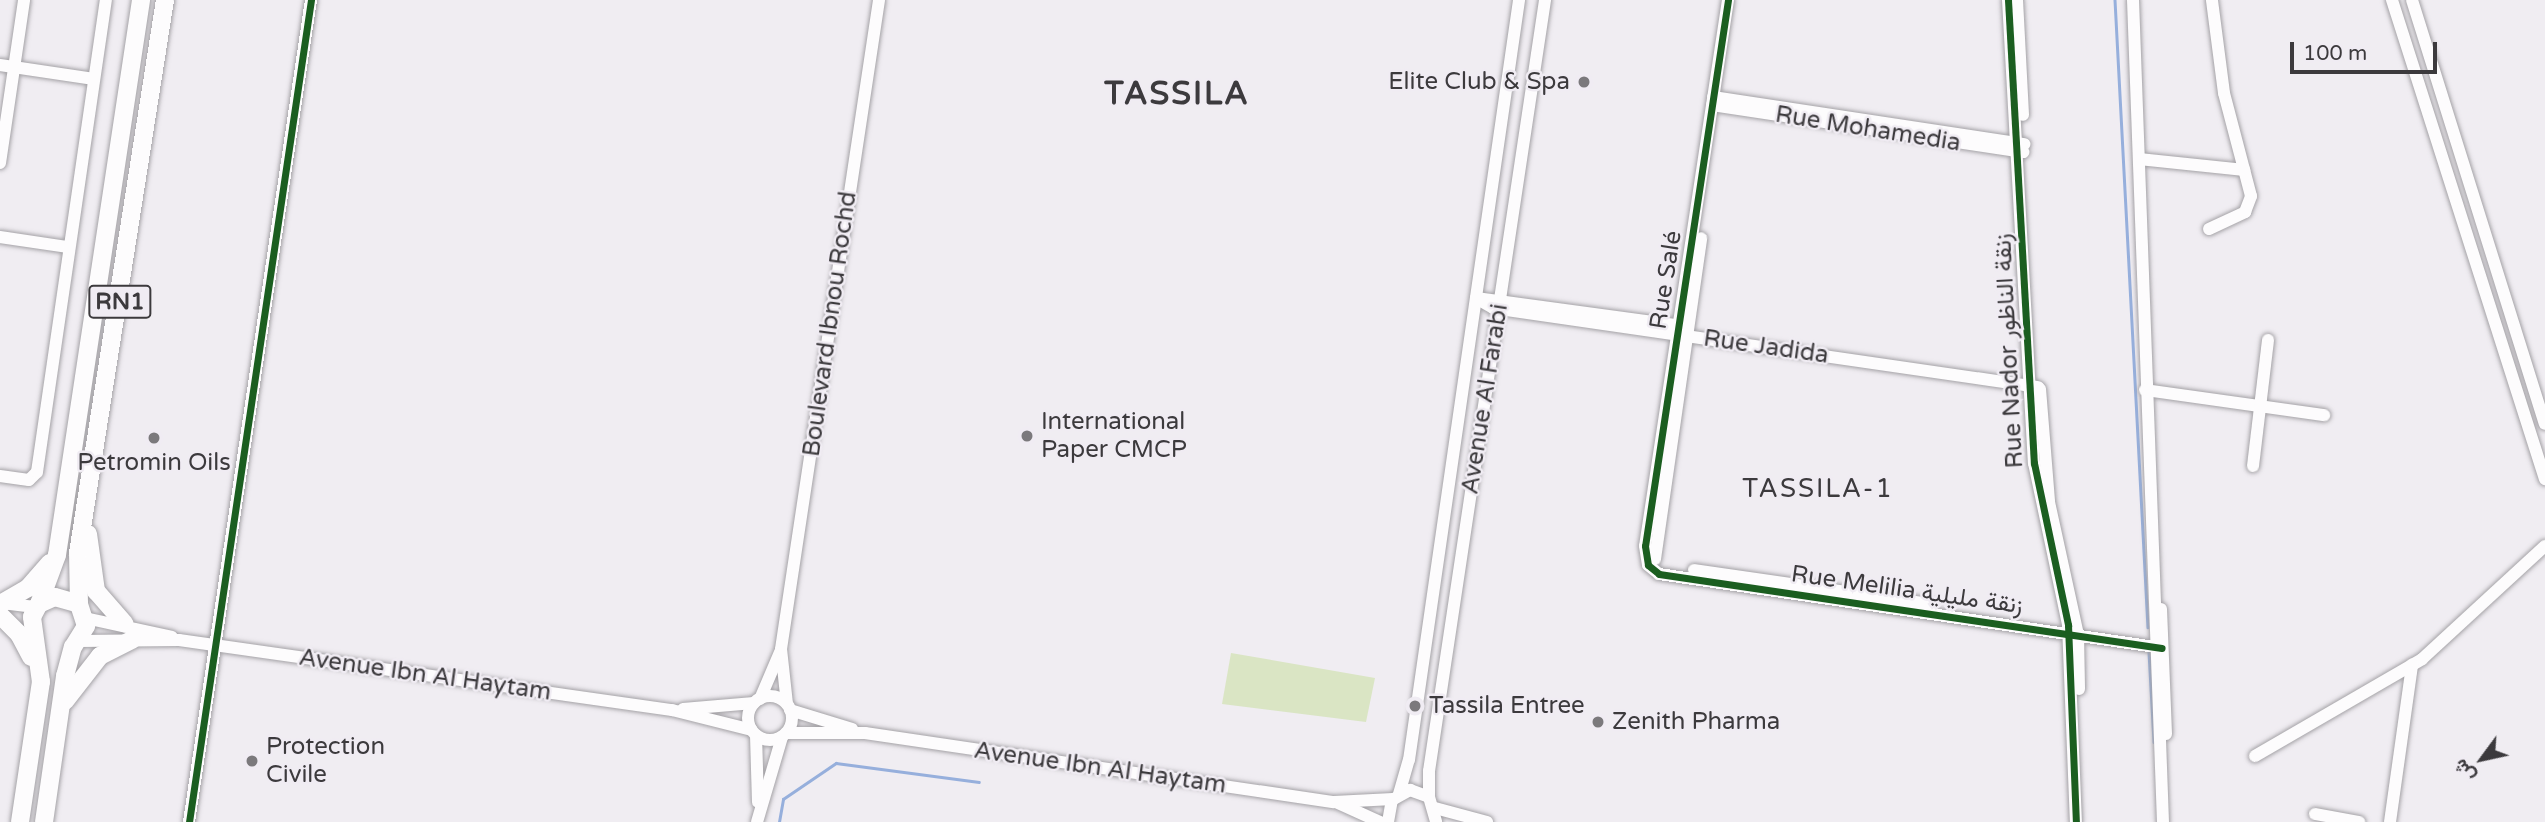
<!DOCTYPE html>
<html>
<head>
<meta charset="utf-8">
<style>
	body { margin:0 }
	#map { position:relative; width:2545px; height:822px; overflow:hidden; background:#f0edf2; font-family:"Varela Round",Vazirmatn,sans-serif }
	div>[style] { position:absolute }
	.green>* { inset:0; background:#dae5c4 }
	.stream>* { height:2.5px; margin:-1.25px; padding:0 1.25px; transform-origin:1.25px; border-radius:1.25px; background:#96afdc }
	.roads { filter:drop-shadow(0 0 2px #a4a2a6) drop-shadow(0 0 2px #a4a2a6) }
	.minor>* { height:12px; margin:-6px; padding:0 6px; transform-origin:6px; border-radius:6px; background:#fdfcfd }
	.minor>.ring { margin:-6px; padding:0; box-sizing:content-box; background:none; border:12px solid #fdfcfd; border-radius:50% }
	.highway>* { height:18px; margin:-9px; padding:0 9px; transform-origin:9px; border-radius:9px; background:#fdfcfd }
	.cycleway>* { height:7px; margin:-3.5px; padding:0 3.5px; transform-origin:3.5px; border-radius:3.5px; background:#1b5e20 }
	.dots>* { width:19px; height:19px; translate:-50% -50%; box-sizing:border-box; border:4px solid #f0ecf3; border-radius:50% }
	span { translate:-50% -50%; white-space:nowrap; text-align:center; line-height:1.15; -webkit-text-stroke:5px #f0ecf3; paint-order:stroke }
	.shield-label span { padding:2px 5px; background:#f0ecf3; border:2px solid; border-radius:5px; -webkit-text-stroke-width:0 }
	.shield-label { font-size:23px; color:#3c3a3d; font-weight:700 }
	.poi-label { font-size:24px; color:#3c3a3d }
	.right { translate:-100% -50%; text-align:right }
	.left { translate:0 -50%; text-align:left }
	.street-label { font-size:24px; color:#3c3a3d }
	.neighbourhood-label { font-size:26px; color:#3c3a3d; letter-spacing:2px }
	.district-label { font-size:32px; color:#3c3a3d; font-weight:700; letter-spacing:2px }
	.north { position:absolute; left:2447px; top:724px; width:70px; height:70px; -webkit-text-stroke:5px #f0ecf3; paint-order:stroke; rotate:237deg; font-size:19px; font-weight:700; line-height:28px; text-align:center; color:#3c3a3d }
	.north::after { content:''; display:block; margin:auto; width:24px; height:32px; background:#3c3a3d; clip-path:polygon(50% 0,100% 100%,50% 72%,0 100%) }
	.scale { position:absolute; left:2290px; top:42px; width:147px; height:32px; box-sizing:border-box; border:4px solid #3c3a3d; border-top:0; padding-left:9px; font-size:21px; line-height:24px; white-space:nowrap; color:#3c3a3d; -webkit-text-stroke:5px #f0ecf3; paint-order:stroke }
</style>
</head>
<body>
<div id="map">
	<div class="green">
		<div style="clip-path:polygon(1231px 653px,1375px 678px,1366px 722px,1222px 704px)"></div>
	</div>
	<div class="stream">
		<div style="left:2115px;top:0;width:628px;rotate:86.99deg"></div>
		<div style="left:2149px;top:652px;width:90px;rotate:86.8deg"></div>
		<div style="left:779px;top:822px;width:23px;rotate:-80deg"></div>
		<div style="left:783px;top:799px;width:64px;rotate:-34.2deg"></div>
		<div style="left:836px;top:763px;width:144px;rotate:7.6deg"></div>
	</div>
	<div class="roads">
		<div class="minor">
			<div style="left:1728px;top:0;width:552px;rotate:98.64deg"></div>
			<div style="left:1645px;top:546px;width:19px;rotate:81deg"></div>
			<div style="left:1648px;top:565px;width:14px;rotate:39deg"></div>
			<div style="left:1659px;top:574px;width:508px;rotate:8.37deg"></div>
			<div style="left:2008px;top:0;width:464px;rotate:86.8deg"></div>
			<div style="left:2034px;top:463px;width:166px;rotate:78.1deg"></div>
			<div style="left:2068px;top:625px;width:197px;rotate:87.7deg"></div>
			<div style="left:2017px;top:0;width:115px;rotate:87deg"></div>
			<div style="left:2133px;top:0;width:823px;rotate:87.91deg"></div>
			<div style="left:2392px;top:0;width:503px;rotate:72.29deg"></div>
			<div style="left:2412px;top:0;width:444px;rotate:72.6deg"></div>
			<div style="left:0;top:65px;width:95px;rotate:8.5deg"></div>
			<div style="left:1713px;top:97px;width:315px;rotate:8.6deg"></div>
			<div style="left:1712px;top:105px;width:315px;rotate:8.6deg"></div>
			<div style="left:2139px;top:159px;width:106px;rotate:6deg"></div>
			<div style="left:0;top:163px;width:165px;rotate:-81.6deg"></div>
			<div style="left:2209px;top:229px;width:40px;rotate:-25deg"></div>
			<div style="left:2245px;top:212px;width:17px;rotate:-69deg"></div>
			<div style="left:2251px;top:196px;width:106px;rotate:-104.7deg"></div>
			<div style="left:2224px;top:93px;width:94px;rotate:-97.4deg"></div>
			<div style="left:0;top:237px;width:69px;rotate:8.4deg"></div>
			<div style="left:1476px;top:298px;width:20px;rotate:30deg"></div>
			<div style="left:1493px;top:308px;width:551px;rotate:8.25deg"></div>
			<div style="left:1476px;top:298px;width:210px;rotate:7.7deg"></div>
			<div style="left:2040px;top:389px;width:113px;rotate:85.4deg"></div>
			<div style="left:2049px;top:502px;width:136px;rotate:77.7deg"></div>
			<div style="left:2078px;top:635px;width:54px;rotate:88.9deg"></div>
			<div style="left:2145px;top:390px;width:181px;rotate:8deg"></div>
			<div style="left:2253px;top:466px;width:127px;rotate:-83.2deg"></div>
			<div style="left:0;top:476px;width:29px;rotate:8deg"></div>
			<div style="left:29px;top:480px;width:11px;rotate:-45deg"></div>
			<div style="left:37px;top:472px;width:477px;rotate:-81.7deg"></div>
			<div style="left:1655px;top:559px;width:324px;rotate:-81.8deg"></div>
			<div style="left:1694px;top:570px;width:237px;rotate:8.2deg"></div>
			<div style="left:2px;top:603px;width:35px;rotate:7deg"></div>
			<div style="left:2161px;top:609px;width:125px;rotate:87.7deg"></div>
			<div style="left:85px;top:618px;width:89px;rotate:12.3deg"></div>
			<div style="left:79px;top:641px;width:100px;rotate:-0.6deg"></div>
			<div style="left:179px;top:640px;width:498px;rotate:8.1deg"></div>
			<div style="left:672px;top:710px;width:82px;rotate:14deg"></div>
			<div class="ring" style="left:748px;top:696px;width:32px;height:32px"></div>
			<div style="left:760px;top:699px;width:51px;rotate:-66.9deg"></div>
			<div style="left:787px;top:704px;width:55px;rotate:-96.2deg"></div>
			<div style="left:781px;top:649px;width:656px;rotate:-81.41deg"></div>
			<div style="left:683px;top:709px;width:71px;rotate:-4.8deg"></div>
			<div style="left:790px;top:710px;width:65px;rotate:17deg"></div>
			<div style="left:786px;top:733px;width:79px"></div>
			<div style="left:865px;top:733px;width:474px;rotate:8.4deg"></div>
			<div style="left:1334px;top:802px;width:59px;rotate:-2.9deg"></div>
			<div style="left:756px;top:735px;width:67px;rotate:88.3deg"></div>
			<div style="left:2255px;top:756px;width:193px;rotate:-30.1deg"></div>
			<div style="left:2422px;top:659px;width:167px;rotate:-42.6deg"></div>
			<div style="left:1399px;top:794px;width:35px;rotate:-74deg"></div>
			<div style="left:1409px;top:760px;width:768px;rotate:-81.76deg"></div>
			<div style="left:1429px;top:797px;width:26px;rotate:-90deg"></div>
			<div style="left:1429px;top:771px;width:780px;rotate:-81.44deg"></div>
			<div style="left:1338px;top:803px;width:46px;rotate:24.3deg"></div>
			<div style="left:1435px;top:808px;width:54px;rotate:15.1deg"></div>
			<div style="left:2315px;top:814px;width:45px;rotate:10.3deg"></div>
			<div style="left:189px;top:822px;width:831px;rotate:-81.56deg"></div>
			<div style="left:757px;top:822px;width:89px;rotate:-73.6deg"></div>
			<div style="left:1388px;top:822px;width:22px;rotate:-80deg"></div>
			<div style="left:1392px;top:800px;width:21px;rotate:-29deg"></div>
			<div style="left:1410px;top:790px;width:20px;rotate:20deg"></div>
			<div style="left:1429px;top:797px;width:26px;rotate:74deg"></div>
			<div style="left:2390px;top:822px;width:159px;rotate:-82deg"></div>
		</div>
		<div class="highway">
			<div style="left:88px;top:534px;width:58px;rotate:82deg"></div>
			<div style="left:96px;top:591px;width:43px;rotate:48.8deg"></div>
			<div style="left:2px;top:603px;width:30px;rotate:-30deg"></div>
			<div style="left:28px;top:588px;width:33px;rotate:-49deg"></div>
			<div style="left:39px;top:604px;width:52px;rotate:-69.8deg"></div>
			<div style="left:57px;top:555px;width:561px;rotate:-81.39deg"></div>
			<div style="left:0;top:615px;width:27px;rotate:45deg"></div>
			<div style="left:19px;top:634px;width:26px;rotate:62deg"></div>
			<div style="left:65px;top:701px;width:57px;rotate:-52.1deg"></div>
			<div style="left:100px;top:656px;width:36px;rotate:-27deg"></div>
			<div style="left:20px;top:822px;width:142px;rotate:-81.5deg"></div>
			<div style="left:41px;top:682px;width:66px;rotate:-97.9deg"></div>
			<div style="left:32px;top:617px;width:15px;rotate:-62deg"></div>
			<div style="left:39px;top:604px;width:17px;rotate:-24deg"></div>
			<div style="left:55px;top:597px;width:25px;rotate:16deg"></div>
			<div style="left:44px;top:822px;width:148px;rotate:-81.8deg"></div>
			<div style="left:65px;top:676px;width:30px;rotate:-75deg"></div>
			<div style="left:73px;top:647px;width:25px;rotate:-58deg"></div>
			<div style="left:86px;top:626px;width:23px;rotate:-108deg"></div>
			<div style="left:79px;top:604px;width:51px;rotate:-91.1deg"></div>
			<div style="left:78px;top:553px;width:560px;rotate:-81.06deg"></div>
		</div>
	</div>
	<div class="cycleway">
		<div style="left:1728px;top:0;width:552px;rotate:98.64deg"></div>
		<div style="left:1645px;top:546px;width:19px;rotate:81deg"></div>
		<div style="left:1648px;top:565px;width:14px;rotate:39deg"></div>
		<div style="left:1659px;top:574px;width:508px;rotate:8.37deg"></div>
		<div style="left:2008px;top:0;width:464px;rotate:86.8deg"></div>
		<div style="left:2034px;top:463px;width:166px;rotate:78.1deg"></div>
		<div style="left:2068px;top:625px;width:197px;rotate:87.7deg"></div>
		<div style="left:189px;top:822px;width:831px;rotate:-81.56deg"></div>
	</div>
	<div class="dots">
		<div style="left:1584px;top:82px;background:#7b797c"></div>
		<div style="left:1027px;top:436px;background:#7b797c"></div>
		<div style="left:154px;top:438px;background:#7b797c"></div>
		<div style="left:1415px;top:706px;background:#7b797c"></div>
		<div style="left:1598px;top:722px;background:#7b797c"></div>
		<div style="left:252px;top:761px;background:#7b797c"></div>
	</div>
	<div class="shield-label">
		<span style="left:120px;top:302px">RN1</span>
	</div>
	<div class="poi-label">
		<span class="right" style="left:1570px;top:82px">Elite Club &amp; Spa</span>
		<span class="left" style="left:1041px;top:436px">International<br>Paper CMCP</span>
		<span style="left:154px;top:463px">Petromin Oils</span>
		<span class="left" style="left:1429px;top:706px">Tassila Entree</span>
		<span class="left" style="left:1612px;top:722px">Zenith Pharma</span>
		<span class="left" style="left:266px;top:761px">Protection<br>Civile</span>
	</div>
	<div class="street-label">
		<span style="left:1868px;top:129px;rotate:9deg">Rue Mohamedia</span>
		<span style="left:1666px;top:280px;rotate:-81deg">Rue Salé</span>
		<span style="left:830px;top:324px;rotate:-82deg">Boulevard Ibnou Rochd</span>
		<span style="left:1766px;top:347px;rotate:8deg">Rue Jadida</span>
		<span style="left:2009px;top:351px;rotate:-93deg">Rue Nador زنقة الناظور</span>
		<span style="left:1485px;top:399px;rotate:-81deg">Avenue Al Farabi</span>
		<span style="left:1907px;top:590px;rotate:8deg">Rue Melilia زنقة مليلية</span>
		<span style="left:425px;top:675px;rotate:8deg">Avenue Ibn Al Haytam</span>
		<span style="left:1100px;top:768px;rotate:8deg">Avenue Ibn Al Haytam</span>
	</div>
	<div class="neighbourhood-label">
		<span style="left:1818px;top:489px">TASSILA-1</span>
	</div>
	<div class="district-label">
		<span style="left:1177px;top:94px">TASSILA</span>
	</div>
	<div class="north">ش</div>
	<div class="scale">100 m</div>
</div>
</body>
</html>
